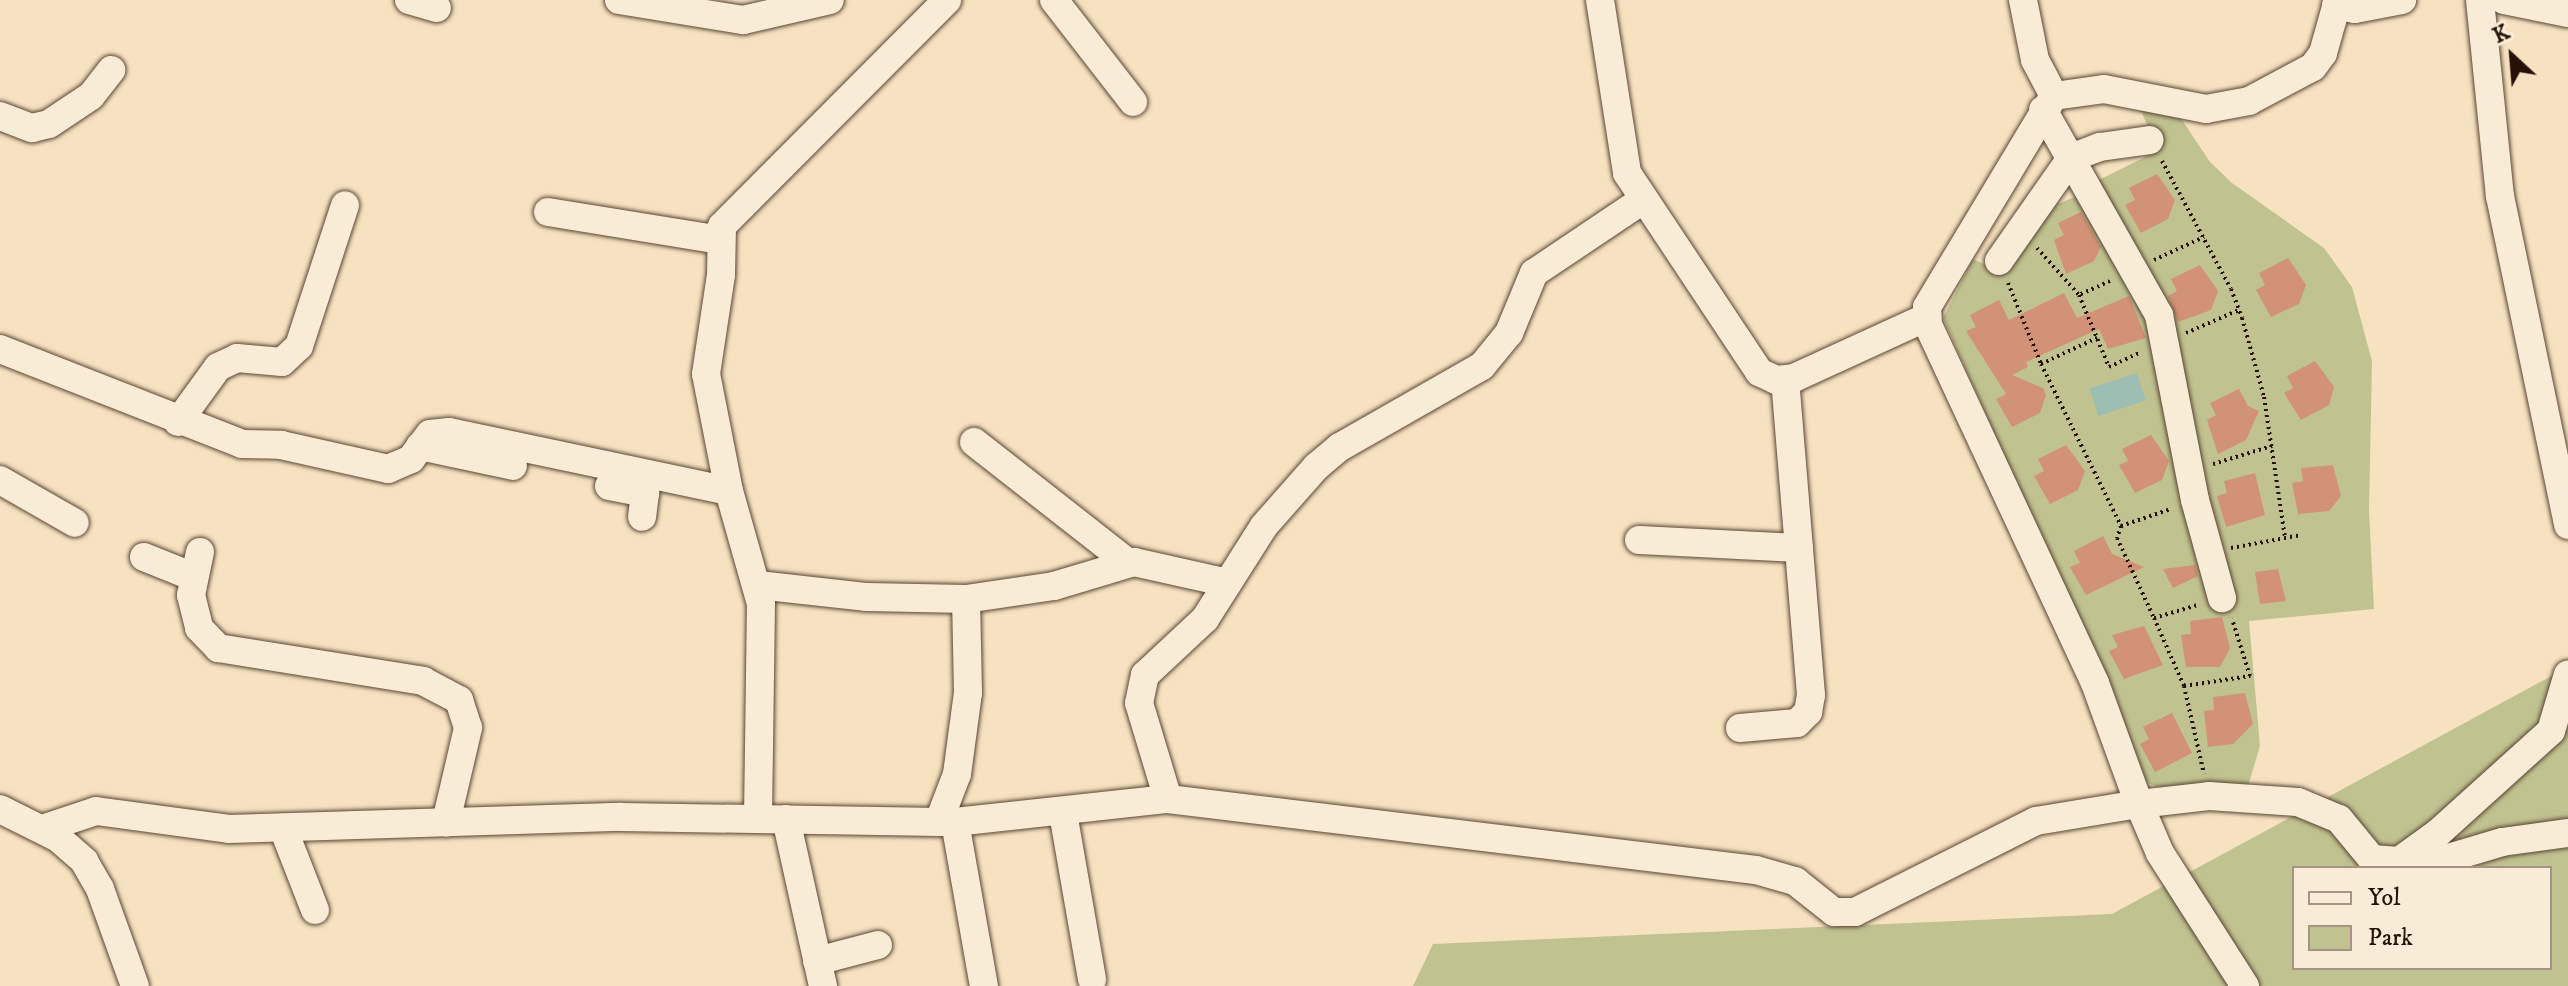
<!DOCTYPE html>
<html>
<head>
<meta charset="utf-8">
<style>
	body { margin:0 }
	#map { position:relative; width:2568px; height:986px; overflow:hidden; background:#f6e2c0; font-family:"IM FELL DW Pica",serif }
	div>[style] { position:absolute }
	.green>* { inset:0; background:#c0c290 }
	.water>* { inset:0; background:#9dbeb3; transform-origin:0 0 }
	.building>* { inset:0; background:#d29277 }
	.path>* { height:4px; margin-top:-2px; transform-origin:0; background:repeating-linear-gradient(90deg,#271106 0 2px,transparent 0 6px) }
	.roads { filter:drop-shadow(0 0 2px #5b4534) drop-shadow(0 0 2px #5b4534) }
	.minor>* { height:28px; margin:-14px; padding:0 14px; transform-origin:14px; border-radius:14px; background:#f9ecd6 }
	span { translate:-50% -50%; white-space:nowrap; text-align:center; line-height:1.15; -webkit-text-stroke:8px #f9ecd6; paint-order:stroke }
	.legend { position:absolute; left:2292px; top:866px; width:260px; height:104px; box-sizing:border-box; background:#f9ecd6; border:2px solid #a59483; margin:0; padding:10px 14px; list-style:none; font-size:24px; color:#271106 }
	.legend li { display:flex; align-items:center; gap:16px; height:40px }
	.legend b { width:40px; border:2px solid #a59483 }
	.north { position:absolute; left:2472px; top:16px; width:80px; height:80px; -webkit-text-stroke:6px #f9ecd6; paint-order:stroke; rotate:334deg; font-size:22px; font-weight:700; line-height:32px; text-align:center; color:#271106 }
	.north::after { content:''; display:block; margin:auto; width:28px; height:36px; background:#271106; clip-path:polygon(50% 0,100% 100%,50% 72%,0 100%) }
</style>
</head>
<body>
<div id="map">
	<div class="green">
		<div style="clip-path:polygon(2140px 109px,2180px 117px,2210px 162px,2232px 183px,2324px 248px,2352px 287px,2372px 361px,2369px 510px,2374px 609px,2249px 621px,2260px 746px,2248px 786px,2161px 788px,2142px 781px,2112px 697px,1943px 318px,1973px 259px,1992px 268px,2050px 207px,2080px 195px,2140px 295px,2211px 529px,2180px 359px,2095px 182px,2159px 150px)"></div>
		<div style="clip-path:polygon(evenodd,2568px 667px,2568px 986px,1413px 986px,1433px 944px,2112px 914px,2568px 667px,2294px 868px,2550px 868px,2550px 968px,2294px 968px,2294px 868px)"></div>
	</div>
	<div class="water">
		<div style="left:2137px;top:373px;width:29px;height:50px;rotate:72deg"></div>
	</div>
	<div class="building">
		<div style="clip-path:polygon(2157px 174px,2175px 200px,2168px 219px,2141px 233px,2125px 205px,2135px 200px,2129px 188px)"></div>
		<div style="clip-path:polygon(2081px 212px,2101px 247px,2094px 261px,2066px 274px,2054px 240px,2064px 235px,2058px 223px)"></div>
		<div style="clip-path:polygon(2288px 258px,2306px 285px,2299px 304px,2271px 317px,2256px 290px,2265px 285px,2259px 273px)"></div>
		<div style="clip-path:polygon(2200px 265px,2218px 291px,2211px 310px,2178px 322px,2168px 296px,2177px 291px,2171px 279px)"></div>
		<div style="clip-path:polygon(2064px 293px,2077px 318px,2129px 296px,2146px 338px,2108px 349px,2099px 329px,2026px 362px,2028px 367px,2012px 375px,2043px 388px,2046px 395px,2040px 413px,2012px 427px,1996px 399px,2006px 394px,1966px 331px,1976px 327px,1970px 315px,1999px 300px,2009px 320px)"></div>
		<div style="clip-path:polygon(2315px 361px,2334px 387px,2329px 405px,2301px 420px,2284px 393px,2293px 388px,2287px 376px)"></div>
		<div style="clip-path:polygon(2239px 389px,2248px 406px,2259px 411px,2246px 440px,2218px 454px,2207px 420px,2216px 415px,2210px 403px)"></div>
		<div style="clip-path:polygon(2151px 435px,2169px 461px,2162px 480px,2135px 493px,2119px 465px,2128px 461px,2122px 449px)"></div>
		<div style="clip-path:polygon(2066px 445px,2085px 471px,2078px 490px,2050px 504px,2034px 476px,2044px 471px,2038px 459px)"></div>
		<div style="clip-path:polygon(2333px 465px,2341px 496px,2329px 511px,2298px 514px,2292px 483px,2303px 481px,2301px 468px)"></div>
		<div style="clip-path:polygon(2255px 473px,2265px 515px,2226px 527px,2217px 496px,2227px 493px,2224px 481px)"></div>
		<div style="clip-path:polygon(2103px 536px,2112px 554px,2144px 567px,2086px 595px,2070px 567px,2080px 563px,2074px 551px)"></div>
		<div style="clip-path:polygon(2195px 565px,2198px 576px,2173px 588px,2163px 569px)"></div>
		<div style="clip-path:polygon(2278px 569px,2286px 601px,2260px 604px,2255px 572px)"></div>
		<div style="clip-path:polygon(2222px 617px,2230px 648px,2220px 667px,2186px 667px,2181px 635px,2191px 634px,2190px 621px)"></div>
		<div style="clip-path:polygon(2144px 626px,2163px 665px,2124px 679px,2109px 651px,2118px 647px,2112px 635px)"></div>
		<div style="clip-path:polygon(2245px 693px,2253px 724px,2233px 744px,2208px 747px,2204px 711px,2214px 710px,2213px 697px)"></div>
		<div style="clip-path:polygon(2172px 713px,2192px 753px,2155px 772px,2140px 744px,2149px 739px,2143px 727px)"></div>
	</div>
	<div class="path">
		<div style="left:2162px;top:161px;width:145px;rotate:61.7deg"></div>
		<div style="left:2231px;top:289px;width:31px;rotate:69deg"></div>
		<div style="left:2242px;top:318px;width:82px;rotate:74.4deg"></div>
		<div style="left:2264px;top:397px;width:143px;rotate:81.5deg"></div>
		<div style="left:2037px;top:248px;width:63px;rotate:48.2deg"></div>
		<div style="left:2154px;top:260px;width:55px;rotate:-24.7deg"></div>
		<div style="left:2110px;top:281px;width:34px;rotate:156deg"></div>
		<div style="left:2079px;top:295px;width:78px;rotate:67.4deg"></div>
		<div style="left:2109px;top:367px;width:35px;rotate:-25deg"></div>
		<div style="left:2008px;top:283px;width:87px;rotate:67.8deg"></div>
		<div style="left:2041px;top:364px;width:62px;rotate:-24.9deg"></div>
		<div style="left:2186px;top:333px;width:58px;rotate:-23.5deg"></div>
		<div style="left:2041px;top:364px;width:181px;rotate:63.7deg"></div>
		<div style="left:2121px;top:526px;width:13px;rotate:108deg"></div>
		<div style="left:2117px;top:538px;width:88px;rotate:65.2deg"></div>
		<div style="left:2154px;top:618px;width:46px;rotate:-16.5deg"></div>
		<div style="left:2213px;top:464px;width:62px;rotate:-17deg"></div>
		<div style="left:2121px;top:526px;width:53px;rotate:-18.8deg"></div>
		<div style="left:2231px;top:548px;width:71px;rotate:-10.5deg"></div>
		<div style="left:2154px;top:618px;width:74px;rotate:66.2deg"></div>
		<div style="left:2184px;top:686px;width:67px;rotate:-8.6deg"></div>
		<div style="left:2250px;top:676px;width:60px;rotate:-107.5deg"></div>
		<div style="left:2184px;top:686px;width:90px;rotate:77.2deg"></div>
	</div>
	<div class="roads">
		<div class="minor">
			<div style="left:409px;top:0;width:29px;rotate:16deg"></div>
			<div style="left:619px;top:0;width:126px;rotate:9.2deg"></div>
			<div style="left:743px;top:20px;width:89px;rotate:-12.9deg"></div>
			<div style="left:1054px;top:0;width:129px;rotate:52.2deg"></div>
			<div style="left:1600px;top:0;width:175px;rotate:81.1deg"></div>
			<div style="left:1627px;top:173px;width:239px;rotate:56.4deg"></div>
			<div style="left:1759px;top:372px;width:19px;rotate:25deg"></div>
			<div style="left:1776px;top:380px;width:18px;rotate:-6deg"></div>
			<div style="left:1794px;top:378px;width:146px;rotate:-24.6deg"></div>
			<div style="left:2023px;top:0;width:61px;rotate:78.7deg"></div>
			<div style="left:2035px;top:60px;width:41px;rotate:62.2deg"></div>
			<div style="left:2480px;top:0;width:197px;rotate:84.2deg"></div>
			<div style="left:2500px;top:196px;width:336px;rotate:78.3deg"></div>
			<div style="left:2504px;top:0;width:65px;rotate:11.5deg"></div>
			<div style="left:2336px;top:5px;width:19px;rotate:12deg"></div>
			<div style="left:2355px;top:9px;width:48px;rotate:-10.8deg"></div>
			<div style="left:2043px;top:110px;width:236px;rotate:60.5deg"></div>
			<div style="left:2159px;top:315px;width:188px;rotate:79deg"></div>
			<div style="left:2195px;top:500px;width:102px;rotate:74.6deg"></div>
			<div style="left:0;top:116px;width:34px;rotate:21deg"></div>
			<div style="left:32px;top:128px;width:17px;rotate:-13deg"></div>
			<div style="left:49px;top:124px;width:50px;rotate:-33.7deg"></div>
			<div style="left:91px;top:96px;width:33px;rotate:-52deg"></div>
			<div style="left:548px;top:212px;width:174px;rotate:9.2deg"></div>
			<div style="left:1999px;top:261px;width:126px;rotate:-55deg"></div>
			<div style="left:2071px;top:158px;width:31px;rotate:-21deg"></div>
			<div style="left:2100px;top:147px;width:50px;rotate:-8deg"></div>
			<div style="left:0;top:349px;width:260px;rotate:21.4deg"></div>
			<div style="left:242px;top:444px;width:39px;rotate:1deg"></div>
			<div style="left:281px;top:445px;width:110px;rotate:12.6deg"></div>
			<div style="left:388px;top:469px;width:25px;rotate:-23deg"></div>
			<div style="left:411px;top:459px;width:31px;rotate:-53deg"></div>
			<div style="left:430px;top:434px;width:19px;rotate:-6deg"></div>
			<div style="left:449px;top:432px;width:286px;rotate:11.9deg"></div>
			<div style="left:178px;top:422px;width:68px;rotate:-54deg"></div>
			<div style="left:218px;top:367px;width:21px;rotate:-25deg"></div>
			<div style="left:237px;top:358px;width:45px;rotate:5.1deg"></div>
			<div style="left:282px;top:362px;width:23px;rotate:-43deg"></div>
			<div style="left:299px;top:346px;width:148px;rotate:-71.9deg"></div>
			<div style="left:974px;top:442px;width:194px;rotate:38.1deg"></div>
			<div style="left:420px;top:446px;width:95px;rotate:12.1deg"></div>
			<div style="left:0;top:480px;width:86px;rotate:29.8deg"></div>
			<div style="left:609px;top:486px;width:37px;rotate:11deg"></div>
			<div style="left:645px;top:493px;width:24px;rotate:97deg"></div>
			<div style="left:1639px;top:540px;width:160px;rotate:2.9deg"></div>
			<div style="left:200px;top:552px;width:44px;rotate:101.8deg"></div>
			<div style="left:191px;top:595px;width:34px;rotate:76deg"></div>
			<div style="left:199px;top:628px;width:28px;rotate:46deg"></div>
			<div style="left:218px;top:648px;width:208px;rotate:9.1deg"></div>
			<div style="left:423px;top:681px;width:41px;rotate:27.8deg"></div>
			<div style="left:459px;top:700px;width:29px;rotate:72deg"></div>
			<div style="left:468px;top:728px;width:97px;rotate:103.2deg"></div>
			<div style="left:144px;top:557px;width:51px;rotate:22deg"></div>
			<div style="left:758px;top:585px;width:110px;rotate:6.3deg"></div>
			<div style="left:867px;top:597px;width:99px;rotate:1.2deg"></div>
			<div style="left:966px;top:599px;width:89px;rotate:-8.4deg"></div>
			<div style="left:1054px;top:586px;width:84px;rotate:-16.7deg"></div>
			<div style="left:1134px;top:562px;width:96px;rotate:12.6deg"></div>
			<div style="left:1740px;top:728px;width:57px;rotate:-5deg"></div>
			<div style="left:1797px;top:723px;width:16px;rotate:-45deg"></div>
			<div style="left:1808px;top:712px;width:17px;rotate:-80deg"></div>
			<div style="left:1811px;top:695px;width:316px;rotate:-94.7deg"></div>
			<div style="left:1168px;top:799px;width:100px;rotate:-106.8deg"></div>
			<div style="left:1139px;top:703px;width:29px;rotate:-78deg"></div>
			<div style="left:1145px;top:675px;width:82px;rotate:-43deg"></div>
			<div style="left:1205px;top:619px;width:110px;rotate:-57.6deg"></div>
			<div style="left:1264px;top:526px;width:79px;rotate:-48.6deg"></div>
			<div style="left:1316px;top:467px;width:31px;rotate:-40deg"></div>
			<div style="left:1340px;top:447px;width:163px;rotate:-29.7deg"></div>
			<div style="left:1482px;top:366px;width:43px;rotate:-50.7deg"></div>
			<div style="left:1509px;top:333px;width:65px;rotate:-67.4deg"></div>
			<div style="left:1534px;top:273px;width:129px;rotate:-33.9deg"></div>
			<div style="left:0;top:809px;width:65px;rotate:26.6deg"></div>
			<div style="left:58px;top:838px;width:35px;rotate:41deg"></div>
			<div style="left:84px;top:861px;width:32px;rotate:60deg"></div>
			<div style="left:100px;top:889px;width:103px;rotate:70.2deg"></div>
			<div style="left:1063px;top:813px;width:169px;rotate:80.1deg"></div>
			<div style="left:758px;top:818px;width:214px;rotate:-89.2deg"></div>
			<div style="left:761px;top:604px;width:117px;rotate:-105.8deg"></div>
			<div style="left:729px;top:491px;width:119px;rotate:-101.1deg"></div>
			<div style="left:706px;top:374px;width:100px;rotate:-81.4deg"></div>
			<div style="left:721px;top:275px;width:49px;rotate:-88.8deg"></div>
			<div style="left:722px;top:226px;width:319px;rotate:-45.1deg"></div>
			<div style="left:786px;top:819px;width:171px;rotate:77.5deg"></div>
			<div style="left:939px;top:821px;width:50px;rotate:-69deg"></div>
			<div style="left:957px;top:774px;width:82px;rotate:-82.3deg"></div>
			<div style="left:968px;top:693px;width:94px;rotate:-91.2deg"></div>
			<div style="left:955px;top:822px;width:167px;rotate:80deg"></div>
			<div style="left:283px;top:828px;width:88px;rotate:68.7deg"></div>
			<div style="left:42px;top:829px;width:57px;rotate:-18.4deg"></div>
			<div style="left:96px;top:811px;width:134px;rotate:7.7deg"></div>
			<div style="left:229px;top:829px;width:392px;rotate:-1.8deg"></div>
			<div style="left:621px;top:817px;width:334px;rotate:0.9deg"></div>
			<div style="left:955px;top:822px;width:214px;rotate:-6.2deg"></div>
			<div style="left:1168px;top:799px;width:592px;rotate:6.89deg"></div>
			<div style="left:1756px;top:870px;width:41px;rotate:15.8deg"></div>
			<div style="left:1795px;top:881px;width:50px;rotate:38.5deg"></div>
			<div style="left:1834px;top:912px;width:21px"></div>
			<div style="left:1855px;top:912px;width:203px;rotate:-26.7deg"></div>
			<div style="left:2036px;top:821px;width:104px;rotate:-9.4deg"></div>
			<div style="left:2139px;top:804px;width:129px;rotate:-110deg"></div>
			<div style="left:2095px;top:683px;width:395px;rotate:-115deg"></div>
			<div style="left:1928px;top:325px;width:18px;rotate:-93deg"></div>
			<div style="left:1927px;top:307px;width:246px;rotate:-59deg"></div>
			<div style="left:2054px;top:96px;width:50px;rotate:-8deg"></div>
			<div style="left:2104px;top:89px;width:104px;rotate:11.1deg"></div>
			<div style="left:2206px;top:109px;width:44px;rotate:-10.5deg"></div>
			<div style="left:2249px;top:101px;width:72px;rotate:-28deg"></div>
			<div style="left:2313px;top:67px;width:17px;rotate:-54deg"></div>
			<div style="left:2323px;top:53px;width:55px;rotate:-74.2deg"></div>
			<div style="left:2415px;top:868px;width:91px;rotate:-16.6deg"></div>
			<div style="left:2502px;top:842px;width:67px;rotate:-7.8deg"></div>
			<div style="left:817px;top:961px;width:63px;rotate:-14.7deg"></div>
			<div style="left:2245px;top:986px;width:158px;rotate:-122.6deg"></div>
			<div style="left:2160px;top:853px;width:53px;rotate:-113.2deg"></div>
			<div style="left:2139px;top:804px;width:70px;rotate:-6.5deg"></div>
			<div style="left:2209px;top:796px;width:89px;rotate:3.9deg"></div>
			<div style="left:2298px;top:802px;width:44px;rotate:22.5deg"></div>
			<div style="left:2339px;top:819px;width:52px;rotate:50.5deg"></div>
			<div style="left:2372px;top:859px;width:27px;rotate:4deg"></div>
			<div style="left:2399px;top:861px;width:48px;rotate:-35.7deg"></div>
			<div style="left:2438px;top:833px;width:152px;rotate:-42.1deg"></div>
			<div style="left:2551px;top:731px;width:59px;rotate:-73.4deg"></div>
		</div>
	</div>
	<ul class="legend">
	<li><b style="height:10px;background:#f9ecd6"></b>Yol</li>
	<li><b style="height:22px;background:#c0c290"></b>Park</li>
	</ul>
	<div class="north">K</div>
</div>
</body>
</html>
